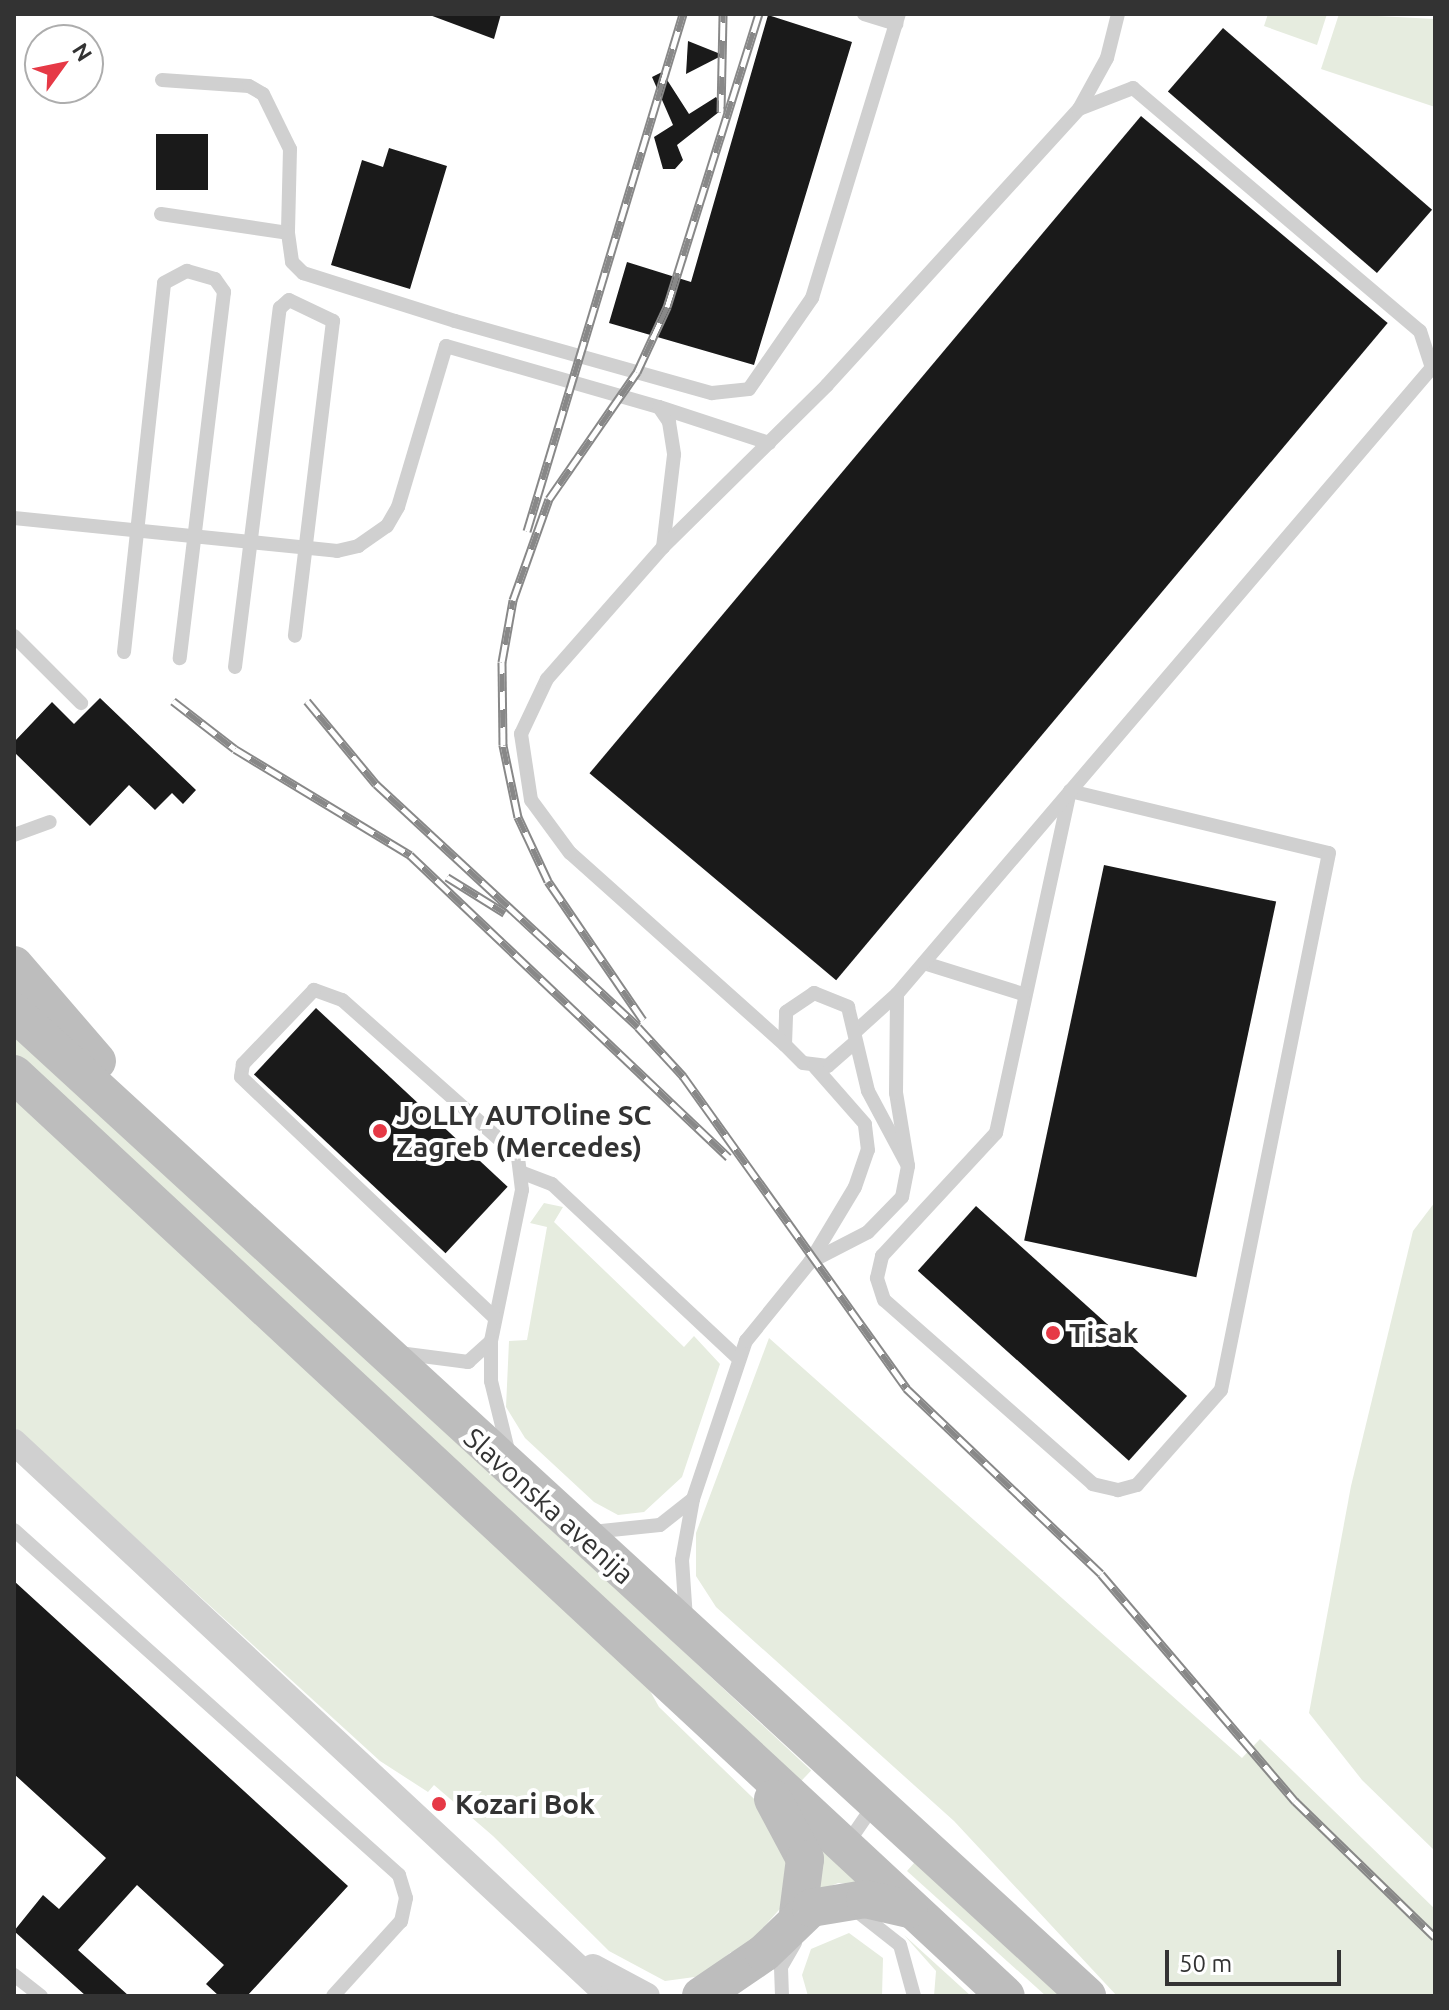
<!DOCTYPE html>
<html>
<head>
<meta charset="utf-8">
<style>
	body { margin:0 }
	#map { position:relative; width:1449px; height:2010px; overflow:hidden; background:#fff; font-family:Ubuntu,sans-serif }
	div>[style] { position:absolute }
	.green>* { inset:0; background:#e6ecdf; transform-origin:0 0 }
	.building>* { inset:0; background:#1a1a1a; transform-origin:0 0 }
	.lane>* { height:14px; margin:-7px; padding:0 7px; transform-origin:7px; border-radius:7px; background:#d0d0d0 }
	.street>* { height:26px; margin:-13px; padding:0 13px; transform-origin:13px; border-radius:13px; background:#d0d0d0 }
	.secondary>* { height:38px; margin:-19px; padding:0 19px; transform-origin:19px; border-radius:19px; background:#bdbdbd }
	.rail>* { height:9px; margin-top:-4.5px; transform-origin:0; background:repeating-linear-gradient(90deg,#fff 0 18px,#888 0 36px); box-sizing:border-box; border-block:2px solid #888 }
	.dots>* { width:22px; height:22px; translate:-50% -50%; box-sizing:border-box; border:4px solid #fff; border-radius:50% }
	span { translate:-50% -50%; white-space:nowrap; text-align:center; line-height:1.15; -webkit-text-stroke:8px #fff; paint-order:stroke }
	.poi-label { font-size:28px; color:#333; font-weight:700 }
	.left { translate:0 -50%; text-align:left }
	.street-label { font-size:28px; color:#333 }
	.frame { position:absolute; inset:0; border:16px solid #333; pointer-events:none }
	.north { position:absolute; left:24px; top:24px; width:80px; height:80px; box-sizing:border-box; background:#fff; border:2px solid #adadad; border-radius:50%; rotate:57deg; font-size:22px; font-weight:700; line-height:32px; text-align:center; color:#333 }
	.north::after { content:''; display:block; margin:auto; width:28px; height:36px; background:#e63946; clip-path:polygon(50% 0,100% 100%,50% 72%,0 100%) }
	.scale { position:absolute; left:1165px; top:1950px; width:176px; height:36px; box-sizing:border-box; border:4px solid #333; border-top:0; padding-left:10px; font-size:24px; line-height:28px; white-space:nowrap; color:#333; -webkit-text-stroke:6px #fff; paint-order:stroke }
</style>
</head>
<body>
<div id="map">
	<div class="green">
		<div style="clip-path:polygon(1268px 14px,1327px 14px,1317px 45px,1264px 26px)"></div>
		<div style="clip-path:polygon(1339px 14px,1435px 19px,1435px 107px,1321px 69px)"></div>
		<div style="left:14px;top:1027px;width:1090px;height:23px;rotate:43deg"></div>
		<div style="clip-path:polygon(14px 1089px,644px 1680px,659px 1707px,783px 1827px,794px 1893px,737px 1957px,731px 1952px,702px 1976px,665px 1981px,609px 1951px,493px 1836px,434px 1785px,428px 1792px,380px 1761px,14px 1427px)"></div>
		<div style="clip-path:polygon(1435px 1202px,1435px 1851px,1362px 1780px,1309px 1713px,1351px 1486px,1413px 1231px)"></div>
		<div style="clip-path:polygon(544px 1203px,563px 1207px,554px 1222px,684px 1347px,694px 1336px,720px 1364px,682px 1477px,644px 1512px,618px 1515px,594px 1502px,525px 1438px,506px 1407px,509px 1341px,527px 1340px,547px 1227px,530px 1223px)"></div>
		<div style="clip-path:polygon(769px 1338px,1242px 1758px,1260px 1739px,1435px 1909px,1435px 1996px,1117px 1996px,954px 1821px,716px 1607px,696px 1576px,696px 1533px)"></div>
		<div style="clip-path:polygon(815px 1837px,867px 1885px,838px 1883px,816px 1892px)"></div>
		<div style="left:915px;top:1862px;width:199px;height:12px;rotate:42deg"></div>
		<div style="clip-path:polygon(849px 1933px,883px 1958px,882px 1996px,808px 1996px,802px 1975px,811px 1949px)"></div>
		<div style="clip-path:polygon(904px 1935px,971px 1996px,934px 1996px,936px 1971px)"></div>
	</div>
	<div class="building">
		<div style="clip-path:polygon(427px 14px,501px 14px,494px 39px)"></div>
		<div style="clip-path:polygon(768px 15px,852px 42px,754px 365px,609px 323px,627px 262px,691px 282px)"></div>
		<div style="left:1223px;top:28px;width:277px;height:84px;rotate:41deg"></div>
		<div style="clip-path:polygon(688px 41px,723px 55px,686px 74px)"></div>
		<div style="clip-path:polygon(662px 72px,689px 114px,716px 97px,724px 108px,677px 145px,683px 160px,675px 169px,663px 169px,654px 137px,673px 125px,652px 77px)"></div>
		<div style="left:1141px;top:116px;width:322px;height:858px;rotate:40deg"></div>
		<div style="left:156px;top:134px;width:52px;height:56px"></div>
		<div style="clip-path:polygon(389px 148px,447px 166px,410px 289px,331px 265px,362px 160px,383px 167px)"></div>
		<div style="clip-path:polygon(100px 698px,196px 790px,183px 804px,172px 793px,155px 810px,129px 785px,90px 826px,14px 752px,14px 742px,52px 702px,74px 724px)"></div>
		<div style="left:1104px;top:865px;width:176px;height:384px;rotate:12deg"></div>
		<div style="left:316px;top:1008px;width:262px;height:91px;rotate:43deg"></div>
		<div style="left:976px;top:1206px;width:284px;height:87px;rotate:42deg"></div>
		<div style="clip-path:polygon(14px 1581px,348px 1886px,247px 1996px,219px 1996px,206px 1984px,224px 1965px,137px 1885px,78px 1950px,129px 1996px,86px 1996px,14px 1931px,43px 1895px,59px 1909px,106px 1858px,14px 1774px)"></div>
	</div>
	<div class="lane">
		<div style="left:864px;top:14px;width:34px;rotate:17deg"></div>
		<div style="left:162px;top:80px;width:87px;rotate:3.9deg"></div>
		<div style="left:249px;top:86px;width:16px;rotate:30deg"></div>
		<div style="left:263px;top:94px;width:61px;rotate:63.9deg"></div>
		<div style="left:290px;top:149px;width:84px;rotate:91.4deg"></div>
		<div style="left:1079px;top:109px;width:58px;rotate:-21.3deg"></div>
		<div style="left:1133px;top:88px;width:376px;rotate:40.3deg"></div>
		<div style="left:1420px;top:331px;width:38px;rotate:72deg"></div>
		<div style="left:161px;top:214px;width:128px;rotate:8.5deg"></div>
		<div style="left:288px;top:233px;width:29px;rotate:82deg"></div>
		<div style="left:292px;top:262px;width:16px;rotate:45deg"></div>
		<div style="left:303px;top:273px;width:159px;rotate:17.5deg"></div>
		<div style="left:455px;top:321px;width:267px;rotate:15.7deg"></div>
		<div style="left:712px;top:393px;width:37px;rotate:-6deg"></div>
		<div style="left:749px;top:389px;width:111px;rotate:-55.3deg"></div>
		<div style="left:812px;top:298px;width:297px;rotate:-73deg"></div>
		<div style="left:659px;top:407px;width:116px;rotate:18.1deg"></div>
		<div style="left:14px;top:518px;width:325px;rotate:5.8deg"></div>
		<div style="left:337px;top:551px;width:22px;rotate:-13deg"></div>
		<div style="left:358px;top:546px;width:35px;rotate:-35deg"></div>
		<div style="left:387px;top:526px;width:22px;rotate:-60deg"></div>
		<div style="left:398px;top:507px;width:168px;rotate:-73.4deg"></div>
		<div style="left:446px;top:346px;width:222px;rotate:16deg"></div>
		<div style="left:659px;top:407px;width:18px;rotate:56deg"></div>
		<div style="left:669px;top:422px;width:33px;rotate:81deg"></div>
		<div style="left:674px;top:455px;width:93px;rotate:96.8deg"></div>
		<div style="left:14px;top:636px;width:95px;rotate:45deg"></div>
		<div style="left:124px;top:652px;width:371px;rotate:-83.8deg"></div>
		<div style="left:164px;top:283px;width:26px;rotate:-28deg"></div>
		<div style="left:187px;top:271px;width:29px;rotate:16deg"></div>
		<div style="left:215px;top:279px;width:16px;rotate:55deg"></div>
		<div style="left:224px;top:292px;width:369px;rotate:96.9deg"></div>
		<div style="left:235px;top:667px;width:362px;rotate:-82.9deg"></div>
		<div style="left:280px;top:308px;width:12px;rotate:-42deg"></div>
		<div style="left:289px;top:300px;width:49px;rotate:25.5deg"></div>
		<div style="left:333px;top:321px;width:317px;rotate:96.9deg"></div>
		<div style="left:1070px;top:791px;width:266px;rotate:13.5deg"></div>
		<div style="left:1329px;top:853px;width:548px;rotate:101.37deg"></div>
		<div style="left:1221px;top:1390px;width:127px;rotate:131.5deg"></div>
		<div style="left:1137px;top:1485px;width:20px;rotate:165deg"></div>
		<div style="left:1118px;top:1490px;width:26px;rotate:-167deg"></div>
		<div style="left:1093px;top:1484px;width:278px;rotate:-138.6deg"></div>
		<div style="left:884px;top:1300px;width:23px;rotate:-108deg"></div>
		<div style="left:877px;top:1278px;width:23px;rotate:-77deg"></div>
		<div style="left:882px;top:1256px;width:168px;rotate:-47.2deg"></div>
		<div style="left:996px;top:1133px;width:350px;rotate:-77.8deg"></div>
		<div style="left:14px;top:835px;width:38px;rotate:-20deg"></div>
		<div style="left:924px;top:963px;width:104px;rotate:17.4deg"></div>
		<div style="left:856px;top:1031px;width:55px;rotate:-42.1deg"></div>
		<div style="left:897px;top:994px;width:828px;rotate:-49.5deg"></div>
		<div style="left:853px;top:1044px;width:33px;rotate:139deg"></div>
		<div style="left:828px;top:1066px;width:25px;rotate:-173deg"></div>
		<div style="left:803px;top:1063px;width:25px;rotate:-135deg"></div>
		<div style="left:785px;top:1045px;width:33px;rotate:-88deg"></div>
		<div style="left:786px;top:1012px;width:34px;rotate:-34deg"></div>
		<div style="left:814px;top:993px;width:37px;rotate:22deg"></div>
		<div style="left:848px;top:1007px;width:86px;rotate:76.6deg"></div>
		<div style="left:868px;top:1091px;width:85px;rotate:61.9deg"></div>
		<div style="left:785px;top:1045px;width:288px;rotate:-138.2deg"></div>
		<div style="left:570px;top:853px;width:66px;rotate:-126.3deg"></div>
		<div style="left:531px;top:800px;width:67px;rotate:-98.6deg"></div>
		<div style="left:521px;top:734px;width:61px;rotate:-64.7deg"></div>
		<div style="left:547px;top:679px;width:176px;rotate:-48.7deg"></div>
		<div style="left:663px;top:547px;width:231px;rotate:-44.6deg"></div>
		<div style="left:827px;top:385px;width:374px;rotate:-47.6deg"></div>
		<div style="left:1079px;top:109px;width:58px;rotate:-61.2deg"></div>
		<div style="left:1107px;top:58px;width:45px;rotate:-76deg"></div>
		<div style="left:523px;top:1173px;width:31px;rotate:21deg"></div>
		<div style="left:552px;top:1184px;width:256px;rotate:43.1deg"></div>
		<div style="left:810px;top:1262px;width:65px;rotate:-27.3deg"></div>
		<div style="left:868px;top:1232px;width:49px;rotate:-45.8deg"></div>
		<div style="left:902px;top:1197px;width:32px;rotate:-79deg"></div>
		<div style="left:908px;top:1166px;width:74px;rotate:-99.3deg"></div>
		<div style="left:896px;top:1093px;width:99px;rotate:-89.4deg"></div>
		<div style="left:491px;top:1341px;width:154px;rotate:-78.4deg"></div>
		<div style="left:522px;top:1190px;width:34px;rotate:-97deg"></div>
		<div style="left:518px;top:1156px;width:235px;rotate:-138.4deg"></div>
		<div style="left:342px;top:1000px;width:30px;rotate:-160deg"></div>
		<div style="left:314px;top:990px;width:103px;rotate:133.8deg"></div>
		<div style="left:243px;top:1064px;width:13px;rotate:99deg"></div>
		<div style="left:241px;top:1077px;width:350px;rotate:43.5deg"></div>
		<div style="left:399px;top:1353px;width:70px;rotate:7.4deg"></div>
		<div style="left:468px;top:1362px;width:31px;rotate:-42deg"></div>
		<div style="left:491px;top:1341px;width:40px;rotate:90deg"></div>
		<div style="left:491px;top:1381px;width:71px;rotate:76.2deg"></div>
		<div style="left:693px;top:1499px;width:167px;rotate:-71.5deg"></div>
		<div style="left:746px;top:1341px;width:102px;rotate:-51deg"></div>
		<div style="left:810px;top:1262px;width:87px;rotate:-59deg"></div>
		<div style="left:855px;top:1187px;width:39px;rotate:-71deg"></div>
		<div style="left:868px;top:1150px;width:26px;rotate:-97deg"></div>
		<div style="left:865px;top:1124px;width:76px;rotate:-131.3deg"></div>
		<div style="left:14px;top:1530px;width:517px;rotate:41.86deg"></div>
		<div style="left:399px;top:1875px;width:24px;rotate:73deg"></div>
		<div style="left:406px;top:1898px;width:24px;rotate:102deg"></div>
		<div style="left:401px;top:1921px;width:101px;rotate:132.2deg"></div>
		<div style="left:592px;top:1532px;width:68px;rotate:-5.9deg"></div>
		<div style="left:660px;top:1525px;width:42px;rotate:-38.2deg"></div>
		<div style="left:693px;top:1499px;width:62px;rotate:100.2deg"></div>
		<div style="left:682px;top:1560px;width:58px;rotate:86.1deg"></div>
		<div style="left:847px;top:1844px;width:51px;rotate:-55.4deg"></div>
		<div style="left:858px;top:1912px;width:53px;rotate:38.2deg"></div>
		<div style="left:900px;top:1945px;width:53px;rotate:74.6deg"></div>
		<div style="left:14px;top:1975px;width:34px;rotate:38deg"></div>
		<div style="left:782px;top:1996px;width:29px;rotate:-92deg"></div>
		<div style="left:781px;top:1967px;width:28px;rotate:-60deg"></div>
	</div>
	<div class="street">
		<div style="left:14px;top:1442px;width:813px;rotate:42.96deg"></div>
		<div style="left:593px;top:1967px;width:61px;rotate:28.2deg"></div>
	</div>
	<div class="secondary">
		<div style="left:14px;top:965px;width:127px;rotate:49.2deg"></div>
		<div style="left:14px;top:1012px;width:1456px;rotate:42.52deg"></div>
		<div style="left:14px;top:1074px;width:1354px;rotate:42.91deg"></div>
		<div style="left:773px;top:1799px;width:68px;rotate:61.9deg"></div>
		<div style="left:805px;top:1859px;width:55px;rotate:97.3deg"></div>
		<div style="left:701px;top:1996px;width:76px;rotate:-34.3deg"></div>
		<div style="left:764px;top:1953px;width:65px;rotate:-43.8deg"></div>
		<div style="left:811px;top:1908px;width:55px;rotate:-9.5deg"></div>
		<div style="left:865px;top:1899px;width:45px;rotate:12.8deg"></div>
	</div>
	<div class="rail">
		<div style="left:721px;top:112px;width:98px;rotate:-88.8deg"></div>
		<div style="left:527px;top:531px;width:540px;rotate:-73.21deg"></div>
		<div style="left:173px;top:701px;width:78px;rotate:37.7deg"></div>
		<div style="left:235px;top:749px;width:205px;rotate:31.2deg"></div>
		<div style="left:410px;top:855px;width:439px;rotate:43.5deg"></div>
		<div style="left:307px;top:701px;width:108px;rotate:50.3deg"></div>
		<div style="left:376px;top:784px;width:357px;rotate:42.8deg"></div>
		<div style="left:638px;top:1027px;width:67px;rotate:47.4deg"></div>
		<div style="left:683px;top:1076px;width:384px;rotate:54.4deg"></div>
		<div style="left:906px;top:1388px;width:269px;rotate:43.6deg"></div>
		<div style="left:1101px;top:1574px;width:299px;rotate:49.5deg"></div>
		<div style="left:1295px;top:1801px;width:195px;rotate:44.2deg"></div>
		<div style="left:447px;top:877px;width:68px;rotate:31.8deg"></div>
		<div style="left:643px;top:1020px;width:168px;rotate:-124.4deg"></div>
		<div style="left:548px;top:881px;width:71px;rotate:-115.1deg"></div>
		<div style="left:518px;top:817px;width:74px;rotate:-101.8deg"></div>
		<div style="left:503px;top:745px;width:83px;rotate:-90.7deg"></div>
		<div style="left:502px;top:662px;width:63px;rotate:-79.9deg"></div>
		<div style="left:513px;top:600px;width:107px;rotate:-70.4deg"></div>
		<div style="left:549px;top:499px;width:155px;rotate:-55.3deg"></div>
		<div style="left:637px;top:372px;width:72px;rotate:-65.2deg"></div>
		<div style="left:667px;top:307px;width:307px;rotate:-72.6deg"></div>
	</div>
	<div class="dots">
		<div style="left:380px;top:1131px;background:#e63946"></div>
		<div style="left:1053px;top:1333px;background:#e63946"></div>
		<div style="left:439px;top:1804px;background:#e63946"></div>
	</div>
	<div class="poi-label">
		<span class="left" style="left:396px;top:1131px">JOLLY AUTOline SC<br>Zagreb (Mercedes)</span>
		<span class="left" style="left:1069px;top:1333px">Tisak</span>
		<span class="left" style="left:455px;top:1804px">Kozari Bok</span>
	</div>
	<div class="street-label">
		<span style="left:549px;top:1506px;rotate:42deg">Slavonska avenija</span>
	</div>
	<div class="frame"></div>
	<div class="north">N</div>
	<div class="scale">50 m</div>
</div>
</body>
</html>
